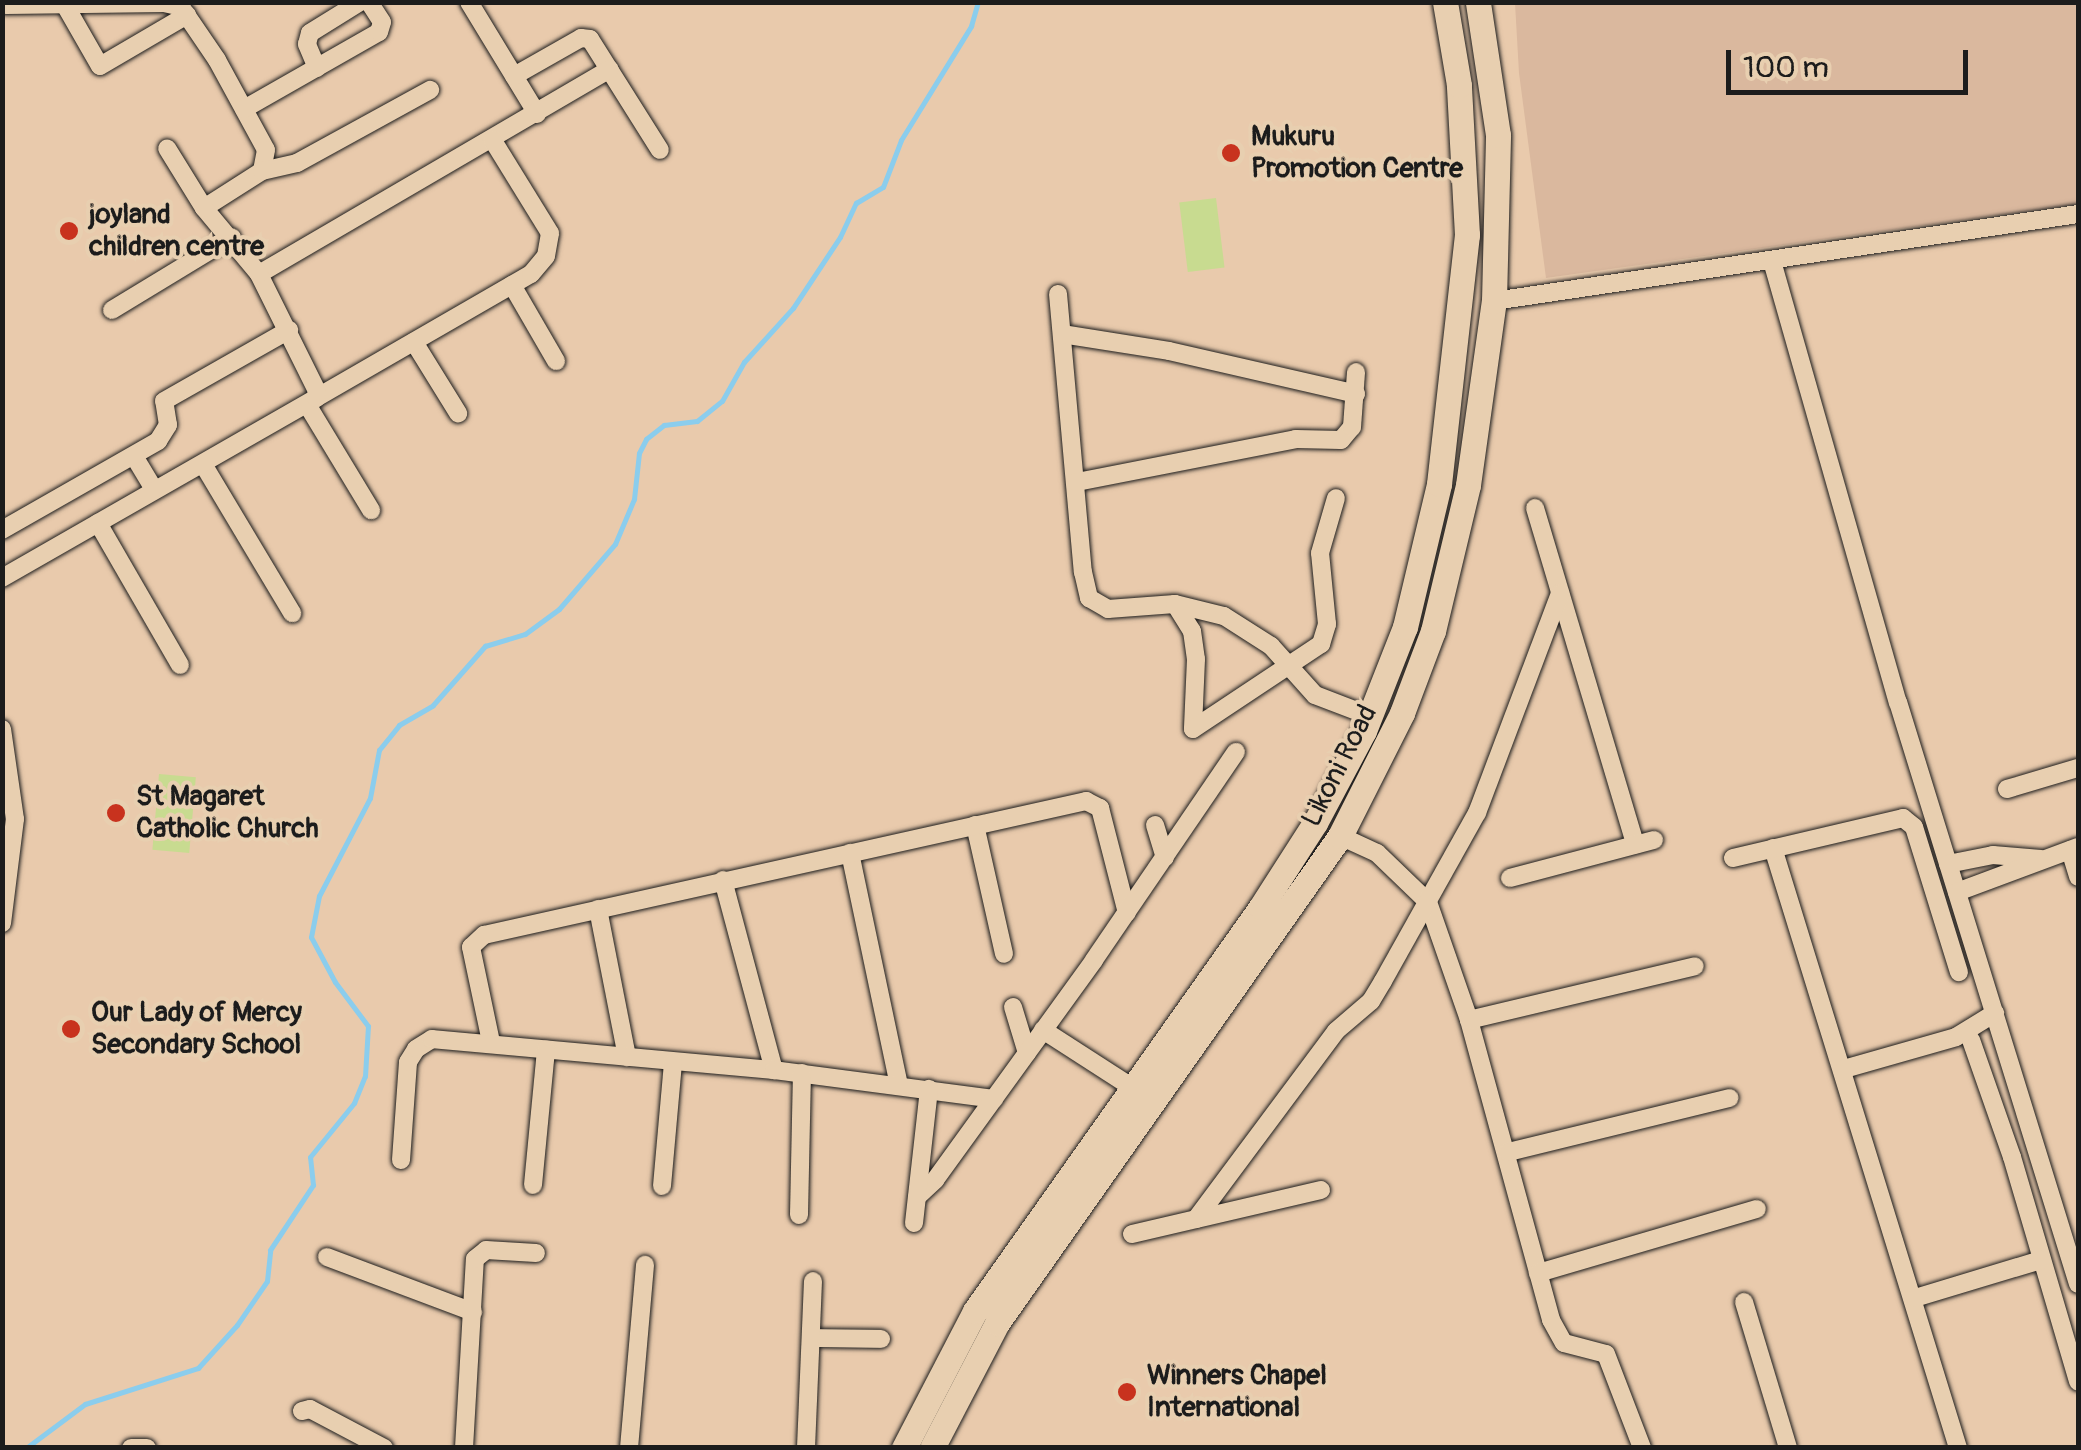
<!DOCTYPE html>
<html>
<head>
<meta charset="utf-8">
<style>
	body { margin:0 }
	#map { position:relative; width:2081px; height:1450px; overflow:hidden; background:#e9caac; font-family:Pangolin,sans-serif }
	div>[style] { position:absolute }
	.built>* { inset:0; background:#dab89e }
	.green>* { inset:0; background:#c8db90; transform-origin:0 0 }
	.stream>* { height:5px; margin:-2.5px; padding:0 2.5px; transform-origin:2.5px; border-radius:2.5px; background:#8bcded }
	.roads { filter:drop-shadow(0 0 2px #1c1c1c) drop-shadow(0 0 2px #1c1c1c) }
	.minor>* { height:18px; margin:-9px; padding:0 9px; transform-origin:9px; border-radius:9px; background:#e8cfb0 }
	.secondary>* { height:25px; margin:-12.5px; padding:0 12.5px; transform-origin:12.5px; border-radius:12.5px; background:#e8cfb0 }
	.dots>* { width:28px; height:28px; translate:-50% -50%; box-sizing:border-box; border:5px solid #e8cfb0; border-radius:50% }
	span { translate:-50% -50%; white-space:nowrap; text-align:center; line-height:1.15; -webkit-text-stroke:8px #e8cfb0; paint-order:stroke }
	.poi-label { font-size:28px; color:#1c1c1c; font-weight:700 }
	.left { translate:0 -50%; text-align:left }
	.street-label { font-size:28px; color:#1c1c1c }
	.frame { position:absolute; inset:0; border:5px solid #1c1c1c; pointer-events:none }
	.scale { position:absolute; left:1726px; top:50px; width:242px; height:45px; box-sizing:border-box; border:5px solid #1c1c1c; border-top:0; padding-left:12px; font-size:30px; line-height:35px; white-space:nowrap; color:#1c1c1c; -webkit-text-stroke:8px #e8cfb0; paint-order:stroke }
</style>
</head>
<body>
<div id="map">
	<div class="built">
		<div style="clip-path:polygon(1515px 3px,2078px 3px,2078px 204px,1546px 278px,1519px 73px)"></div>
	</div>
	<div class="green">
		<div style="left:1216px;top:198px;width:70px;height:37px;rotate:83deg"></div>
		<div style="left:159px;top:774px;width:37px;height:76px;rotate:5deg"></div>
	</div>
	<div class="stream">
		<div style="left:26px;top:1448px;width:74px;rotate:-36.7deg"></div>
		<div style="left:85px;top:1404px;width:119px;rotate:-17.7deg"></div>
		<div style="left:198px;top:1368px;width:58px;rotate:-47.8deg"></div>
		<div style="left:237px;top:1325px;width:53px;rotate:-55.7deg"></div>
		<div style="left:267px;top:1281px;width:31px;rotate:-84deg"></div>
		<div style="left:270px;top:1250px;width:78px;rotate:-56.5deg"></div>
		<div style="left:313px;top:1185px;width:28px;rotate:-96deg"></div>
		<div style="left:310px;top:1157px;width:70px;rotate:-50.8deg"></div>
		<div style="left:354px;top:1103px;width:29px;rotate:-68deg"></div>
		<div style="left:365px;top:1076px;width:50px;rotate:-86.6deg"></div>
		<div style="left:368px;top:1026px;width:55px;rotate:-126.9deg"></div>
		<div style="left:335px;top:982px;width:51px;rotate:-118.1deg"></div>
		<div style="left:311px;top:937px;width:42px;rotate:-79deg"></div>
		<div style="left:319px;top:896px;width:110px;rotate:-62.5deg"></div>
		<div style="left:370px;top:798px;width:49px;rotate:-79.4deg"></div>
		<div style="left:379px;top:750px;width:32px;rotate:-51deg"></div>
		<div style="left:399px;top:725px;width:39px;rotate:-30deg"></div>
		<div style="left:433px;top:705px;width:79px;rotate:-48.6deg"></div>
		<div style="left:485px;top:646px;width:42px;rotate:-16.7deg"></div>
		<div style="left:525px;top:634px;width:42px;rotate:-36.3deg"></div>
		<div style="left:559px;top:609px;width:86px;rotate:-49.3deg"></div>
		<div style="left:615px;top:544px;width:49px;rotate:-67.1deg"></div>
		<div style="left:634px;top:499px;width:46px;rotate:-83.8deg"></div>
		<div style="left:639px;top:453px;width:16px;rotate:-63deg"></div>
		<div style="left:646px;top:439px;width:23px;rotate:-38deg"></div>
		<div style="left:664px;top:425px;width:33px;rotate:-7deg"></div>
		<div style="left:697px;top:421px;width:32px;rotate:-39deg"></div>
		<div style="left:722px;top:401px;width:45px;rotate:-60.6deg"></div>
		<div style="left:744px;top:362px;width:73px;rotate:-47.8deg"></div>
		<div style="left:793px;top:308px;width:85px;rotate:-56.5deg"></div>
		<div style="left:840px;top:237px;width:38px;rotate:-65deg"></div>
		<div style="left:856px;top:203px;width:31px;rotate:-31deg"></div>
		<div style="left:883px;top:187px;width:50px;rotate:-69deg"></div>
		<div style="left:901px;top:140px;width:134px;rotate:-58.4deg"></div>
		<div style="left:971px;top:26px;width:25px;rotate:-74deg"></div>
	</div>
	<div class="roads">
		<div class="minor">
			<div style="left:469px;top:2px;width:131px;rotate:58.7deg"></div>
			<div style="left:6px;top:5px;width:158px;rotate:-0.7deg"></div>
			<div style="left:164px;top:3px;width:17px;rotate:13deg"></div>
			<div style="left:181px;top:7px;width:64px;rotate:55.8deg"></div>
			<div style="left:217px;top:60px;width:102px;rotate:61.4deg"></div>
			<div style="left:266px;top:150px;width:21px;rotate:101deg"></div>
			<div style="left:65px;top:5px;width:70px;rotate:60.2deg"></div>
			<div style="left:100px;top:66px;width:101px;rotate:-30.4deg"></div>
			<div style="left:317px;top:68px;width:26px;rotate:-113deg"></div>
			<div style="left:307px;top:44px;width:11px;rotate:-75deg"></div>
			<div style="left:310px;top:33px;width:59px;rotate:-31.8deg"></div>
			<div style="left:514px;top:76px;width:77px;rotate:-29.6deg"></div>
			<div style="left:581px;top:38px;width:9px;rotate:6deg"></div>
			<div style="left:590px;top:39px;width:131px;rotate:57.8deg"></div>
			<div style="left:244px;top:109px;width:155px;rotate:-29.7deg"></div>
			<div style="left:379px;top:32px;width:10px;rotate:-73deg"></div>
			<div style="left:382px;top:22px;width:24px;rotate:-123deg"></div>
			<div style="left:204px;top:208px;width:69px;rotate:-32.5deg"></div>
			<div style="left:262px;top:171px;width:36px;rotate:-13deg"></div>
			<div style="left:297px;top:163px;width:152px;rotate:-28.8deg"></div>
			<div style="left:1772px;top:261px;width:459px;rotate:74.1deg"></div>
			<div style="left:1898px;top:702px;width:609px;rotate:72.81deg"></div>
			<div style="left:259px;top:274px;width:406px;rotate:-30.3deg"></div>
			<div style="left:512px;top:285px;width:88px;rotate:59.9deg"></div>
			<div style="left:1058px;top:294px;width:279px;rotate:84.9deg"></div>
			<div style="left:1083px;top:572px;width:27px;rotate:77deg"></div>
			<div style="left:1089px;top:598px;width:22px;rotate:30deg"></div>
			<div style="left:1108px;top:609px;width:67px;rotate:-4.3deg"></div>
			<div style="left:1175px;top:604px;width:50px;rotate:13.8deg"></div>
			<div style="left:1224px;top:616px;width:56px;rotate:32.6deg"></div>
			<div style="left:1271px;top:646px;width:66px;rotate:48.1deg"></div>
			<div style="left:1315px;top:695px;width:59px;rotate:20.9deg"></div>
			<div style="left:1494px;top:301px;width:590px;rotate:-8.47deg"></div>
			<div style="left:112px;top:310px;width:140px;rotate:-31.3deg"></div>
			<div style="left:1062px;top:334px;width:108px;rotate:9deg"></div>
			<div style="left:1169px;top:351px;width:192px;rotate:12.9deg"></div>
			<div style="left:414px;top:342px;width:84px;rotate:58.2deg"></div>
			<div style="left:316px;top:398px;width:248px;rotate:-30deg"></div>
			<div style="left:531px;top:274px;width:23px;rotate:-50deg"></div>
			<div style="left:546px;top:256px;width:23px;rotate:-80deg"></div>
			<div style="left:550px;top:233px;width:110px;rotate:-121.7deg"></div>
			<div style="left:308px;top:406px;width:122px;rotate:58.8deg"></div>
			<div style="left:134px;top:456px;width:39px;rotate:59deg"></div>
			<div style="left:203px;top:464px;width:174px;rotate:59.1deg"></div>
			<div style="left:1077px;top:482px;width:223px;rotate:-11.1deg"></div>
			<div style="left:1296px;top:439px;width:45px;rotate:1.3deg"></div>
			<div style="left:1341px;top:440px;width:17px;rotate:-50deg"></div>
			<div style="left:1352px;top:427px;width:55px;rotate:-85.8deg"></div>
			<div style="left:1535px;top:508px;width:351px;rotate:73.4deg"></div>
			<div style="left:98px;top:523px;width:164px;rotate:60deg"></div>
			<div style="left:2px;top:530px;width:180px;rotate:-29.7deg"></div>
			<div style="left:158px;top:441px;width:19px;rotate:-58deg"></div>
			<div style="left:168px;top:425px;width:24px;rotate:-99deg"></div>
			<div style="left:164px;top:401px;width:144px;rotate:-29.6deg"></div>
			<div style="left:2px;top:578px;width:362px;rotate:-29.8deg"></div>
			<div style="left:316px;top:398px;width:7px;rotate:-82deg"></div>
			<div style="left:317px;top:391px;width:131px;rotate:-116.4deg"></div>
			<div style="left:259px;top:274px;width:86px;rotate:-129.8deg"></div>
			<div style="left:204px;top:208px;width:70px;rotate:-121.7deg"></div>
			<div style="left:1175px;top:604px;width:32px;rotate:58deg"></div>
			<div style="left:1192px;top:631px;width:28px;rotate:82deg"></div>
			<div style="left:1196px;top:659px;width:70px;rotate:92.5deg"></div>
			<div style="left:2px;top:729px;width:91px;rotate:81.8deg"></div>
			<div style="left:15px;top:819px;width:105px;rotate:97.1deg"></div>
			<div style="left:1193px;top:729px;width:154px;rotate:-33.6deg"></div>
			<div style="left:1321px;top:644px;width:21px;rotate:-73deg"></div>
			<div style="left:1327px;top:624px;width:71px;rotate:-95.6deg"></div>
			<div style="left:1320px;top:553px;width:57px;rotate:-73.8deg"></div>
			<div style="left:2007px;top:789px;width:74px;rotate:-16.5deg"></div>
			<div style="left:975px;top:825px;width:132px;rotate:77.3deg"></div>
			<div style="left:1155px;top:825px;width:34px;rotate:73deg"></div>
			<div style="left:1340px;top:836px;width:41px;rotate:24.7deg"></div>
			<div style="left:1377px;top:853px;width:71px;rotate:43.9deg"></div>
			<div style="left:1428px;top:902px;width:125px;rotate:70.8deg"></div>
			<div style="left:1469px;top:1020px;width:311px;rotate:74.7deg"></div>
			<div style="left:1551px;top:1320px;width:26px;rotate:61deg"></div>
			<div style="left:1564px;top:1343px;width:43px;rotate:14.7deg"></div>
			<div style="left:1606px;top:1354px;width:101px;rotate:69deg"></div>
			<div style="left:1773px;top:848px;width:628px;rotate:72.86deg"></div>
			<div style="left:2070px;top:850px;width:28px;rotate:73deg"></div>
			<div style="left:850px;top:853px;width:237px;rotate:78.1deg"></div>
			<div style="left:1733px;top:858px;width:175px;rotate:-13.2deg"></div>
			<div style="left:1903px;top:818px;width:14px;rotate:39deg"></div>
			<div style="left:1914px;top:827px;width:152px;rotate:72.8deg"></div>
			<div style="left:1948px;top:864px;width:46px;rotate:-11.3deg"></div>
			<div style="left:1993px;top:855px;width:48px;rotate:4.8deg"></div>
			<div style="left:1510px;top:878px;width:149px;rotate:-14.8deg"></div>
			<div style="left:723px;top:880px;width:197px;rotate:75deg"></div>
			<div style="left:1957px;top:892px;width:129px;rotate:-20.4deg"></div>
			<div style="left:598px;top:909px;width:151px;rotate:78.9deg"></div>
			<div style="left:1013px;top:1007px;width:48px;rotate:73.1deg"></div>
			<div style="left:1469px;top:1020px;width:232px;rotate:-13.4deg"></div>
			<div style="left:1043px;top:1030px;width:107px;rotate:32.8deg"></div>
			<div style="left:1971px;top:1040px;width:124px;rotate:70.7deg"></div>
			<div style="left:2012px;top:1157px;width:234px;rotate:73.6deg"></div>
			<div style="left:491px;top:1042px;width:97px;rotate:-101.9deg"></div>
			<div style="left:471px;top:947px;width:18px;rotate:-43deg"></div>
			<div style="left:484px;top:935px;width:617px;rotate:-12.55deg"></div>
			<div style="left:1086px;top:801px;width:16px;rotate:27deg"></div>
			<div style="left:1100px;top:808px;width:108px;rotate:75.6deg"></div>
			<div style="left:1844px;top:1069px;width:116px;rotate:-15.9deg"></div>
			<div style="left:1956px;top:1037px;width:46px;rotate:-31.6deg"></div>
			<div style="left:1508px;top:1152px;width:228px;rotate:-13.7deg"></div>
			<div style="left:401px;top:1160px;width:98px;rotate:-85.9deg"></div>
			<div style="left:408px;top:1062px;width:15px;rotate:-58deg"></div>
			<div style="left:416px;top:1049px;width:19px;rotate:-32deg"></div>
			<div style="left:432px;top:1039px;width:343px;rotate:5.2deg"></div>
			<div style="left:774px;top:1070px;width:222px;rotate:7.5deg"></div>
			<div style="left:533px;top:1185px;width:136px;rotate:-84.5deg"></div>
			<div style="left:662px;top:1186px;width:124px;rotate:-84.9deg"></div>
			<div style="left:917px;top:1197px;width:25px;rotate:-43deg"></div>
			<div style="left:935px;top:1180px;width:271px;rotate:-54.1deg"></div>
			<div style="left:1094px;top:960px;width:252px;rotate:-55.7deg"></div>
			<div style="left:799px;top:1215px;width:142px;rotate:-88.8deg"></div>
			<div style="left:1196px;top:1219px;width:234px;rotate:-53.3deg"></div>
			<div style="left:1336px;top:1031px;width:46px;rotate:-40.6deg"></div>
			<div style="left:1371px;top:1001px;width:23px;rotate:-59deg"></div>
			<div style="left:1383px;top:981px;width:193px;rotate:-60.8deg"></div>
			<div style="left:1477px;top:813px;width:235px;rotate:-69.3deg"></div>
			<div style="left:914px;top:1223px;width:135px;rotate:-83.6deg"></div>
			<div style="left:1132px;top:1234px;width:194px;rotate:-13.1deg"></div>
			<div style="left:327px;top:1257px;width:156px;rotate:20.6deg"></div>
			<div style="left:1538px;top:1273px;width:228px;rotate:-16.3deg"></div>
			<div style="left:1915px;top:1298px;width:132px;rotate:-16.8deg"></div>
			<div style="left:1744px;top:1302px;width:152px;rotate:73.2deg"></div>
			<div style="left:811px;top:1338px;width:70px;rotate:0.8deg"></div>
			<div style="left:302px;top:1411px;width:8px;rotate:-14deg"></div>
			<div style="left:310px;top:1409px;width:84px;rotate:27.8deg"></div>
			<div style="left:131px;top:1448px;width:16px"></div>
			<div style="left:464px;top:1448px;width:189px;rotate:-86.7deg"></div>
			<div style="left:475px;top:1259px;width:14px;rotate:-39deg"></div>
			<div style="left:486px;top:1250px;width:50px;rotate:3.4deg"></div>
			<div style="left:629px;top:1448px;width:184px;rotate:-85deg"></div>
			<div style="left:806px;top:1448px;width:167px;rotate:-87.6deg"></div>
		</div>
		<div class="secondary">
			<div style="left:904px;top:1448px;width:154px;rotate:-62.6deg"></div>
			<div style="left:975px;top:1311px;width:495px;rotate:-54.7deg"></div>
			<div style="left:1261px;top:907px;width:100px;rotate:-57.3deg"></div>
			<div style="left:1315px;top:823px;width:104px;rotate:-62deg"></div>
			<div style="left:1364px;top:731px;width:112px;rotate:-68.5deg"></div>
			<div style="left:1405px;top:627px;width:147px;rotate:-76.6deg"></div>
			<div style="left:1439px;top:484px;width:251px;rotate:-83.6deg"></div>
			<div style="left:1467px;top:235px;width:150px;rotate:-93.1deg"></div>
			<div style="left:1459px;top:85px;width:84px;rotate:-99.6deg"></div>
			<div style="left:932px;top:1448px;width:141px;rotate:-62.5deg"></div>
			<div style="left:997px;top:1323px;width:596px;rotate:-54.84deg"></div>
			<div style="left:1340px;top:836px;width:138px;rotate:-63.2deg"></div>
			<div style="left:1402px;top:713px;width:88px;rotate:-69.3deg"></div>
			<div style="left:1433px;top:631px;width:150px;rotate:-76.5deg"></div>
			<div style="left:1468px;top:485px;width:186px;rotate:-82deg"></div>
			<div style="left:1494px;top:301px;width:166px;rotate:-88.6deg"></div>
			<div style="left:1498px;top:135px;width:134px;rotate:-98.6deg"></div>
		</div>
	</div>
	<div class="dots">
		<div style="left:1231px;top:153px;background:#c8321e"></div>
		<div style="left:69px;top:231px;background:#c8321e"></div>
		<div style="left:116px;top:813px;background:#c8321e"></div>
		<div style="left:71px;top:1029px;background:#c8321e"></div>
		<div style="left:1127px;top:1392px;background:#c8321e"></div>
	</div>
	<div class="poi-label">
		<span class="left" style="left:1251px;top:153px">Mukuru<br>Promotion Centre</span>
		<span class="left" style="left:89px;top:231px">joyland<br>children centre</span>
		<span class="left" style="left:136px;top:813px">St Magaret<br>Catholic Church</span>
		<span class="left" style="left:91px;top:1029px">Our Lady of Mercy<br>Secondary School</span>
		<span class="left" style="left:1147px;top:1392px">Winners Chapel<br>International</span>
	</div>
	<div class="street-label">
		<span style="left:1340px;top:766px;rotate:-63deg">Likoni Road</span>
	</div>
	<div class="frame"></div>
	<div class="scale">100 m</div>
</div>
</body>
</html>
